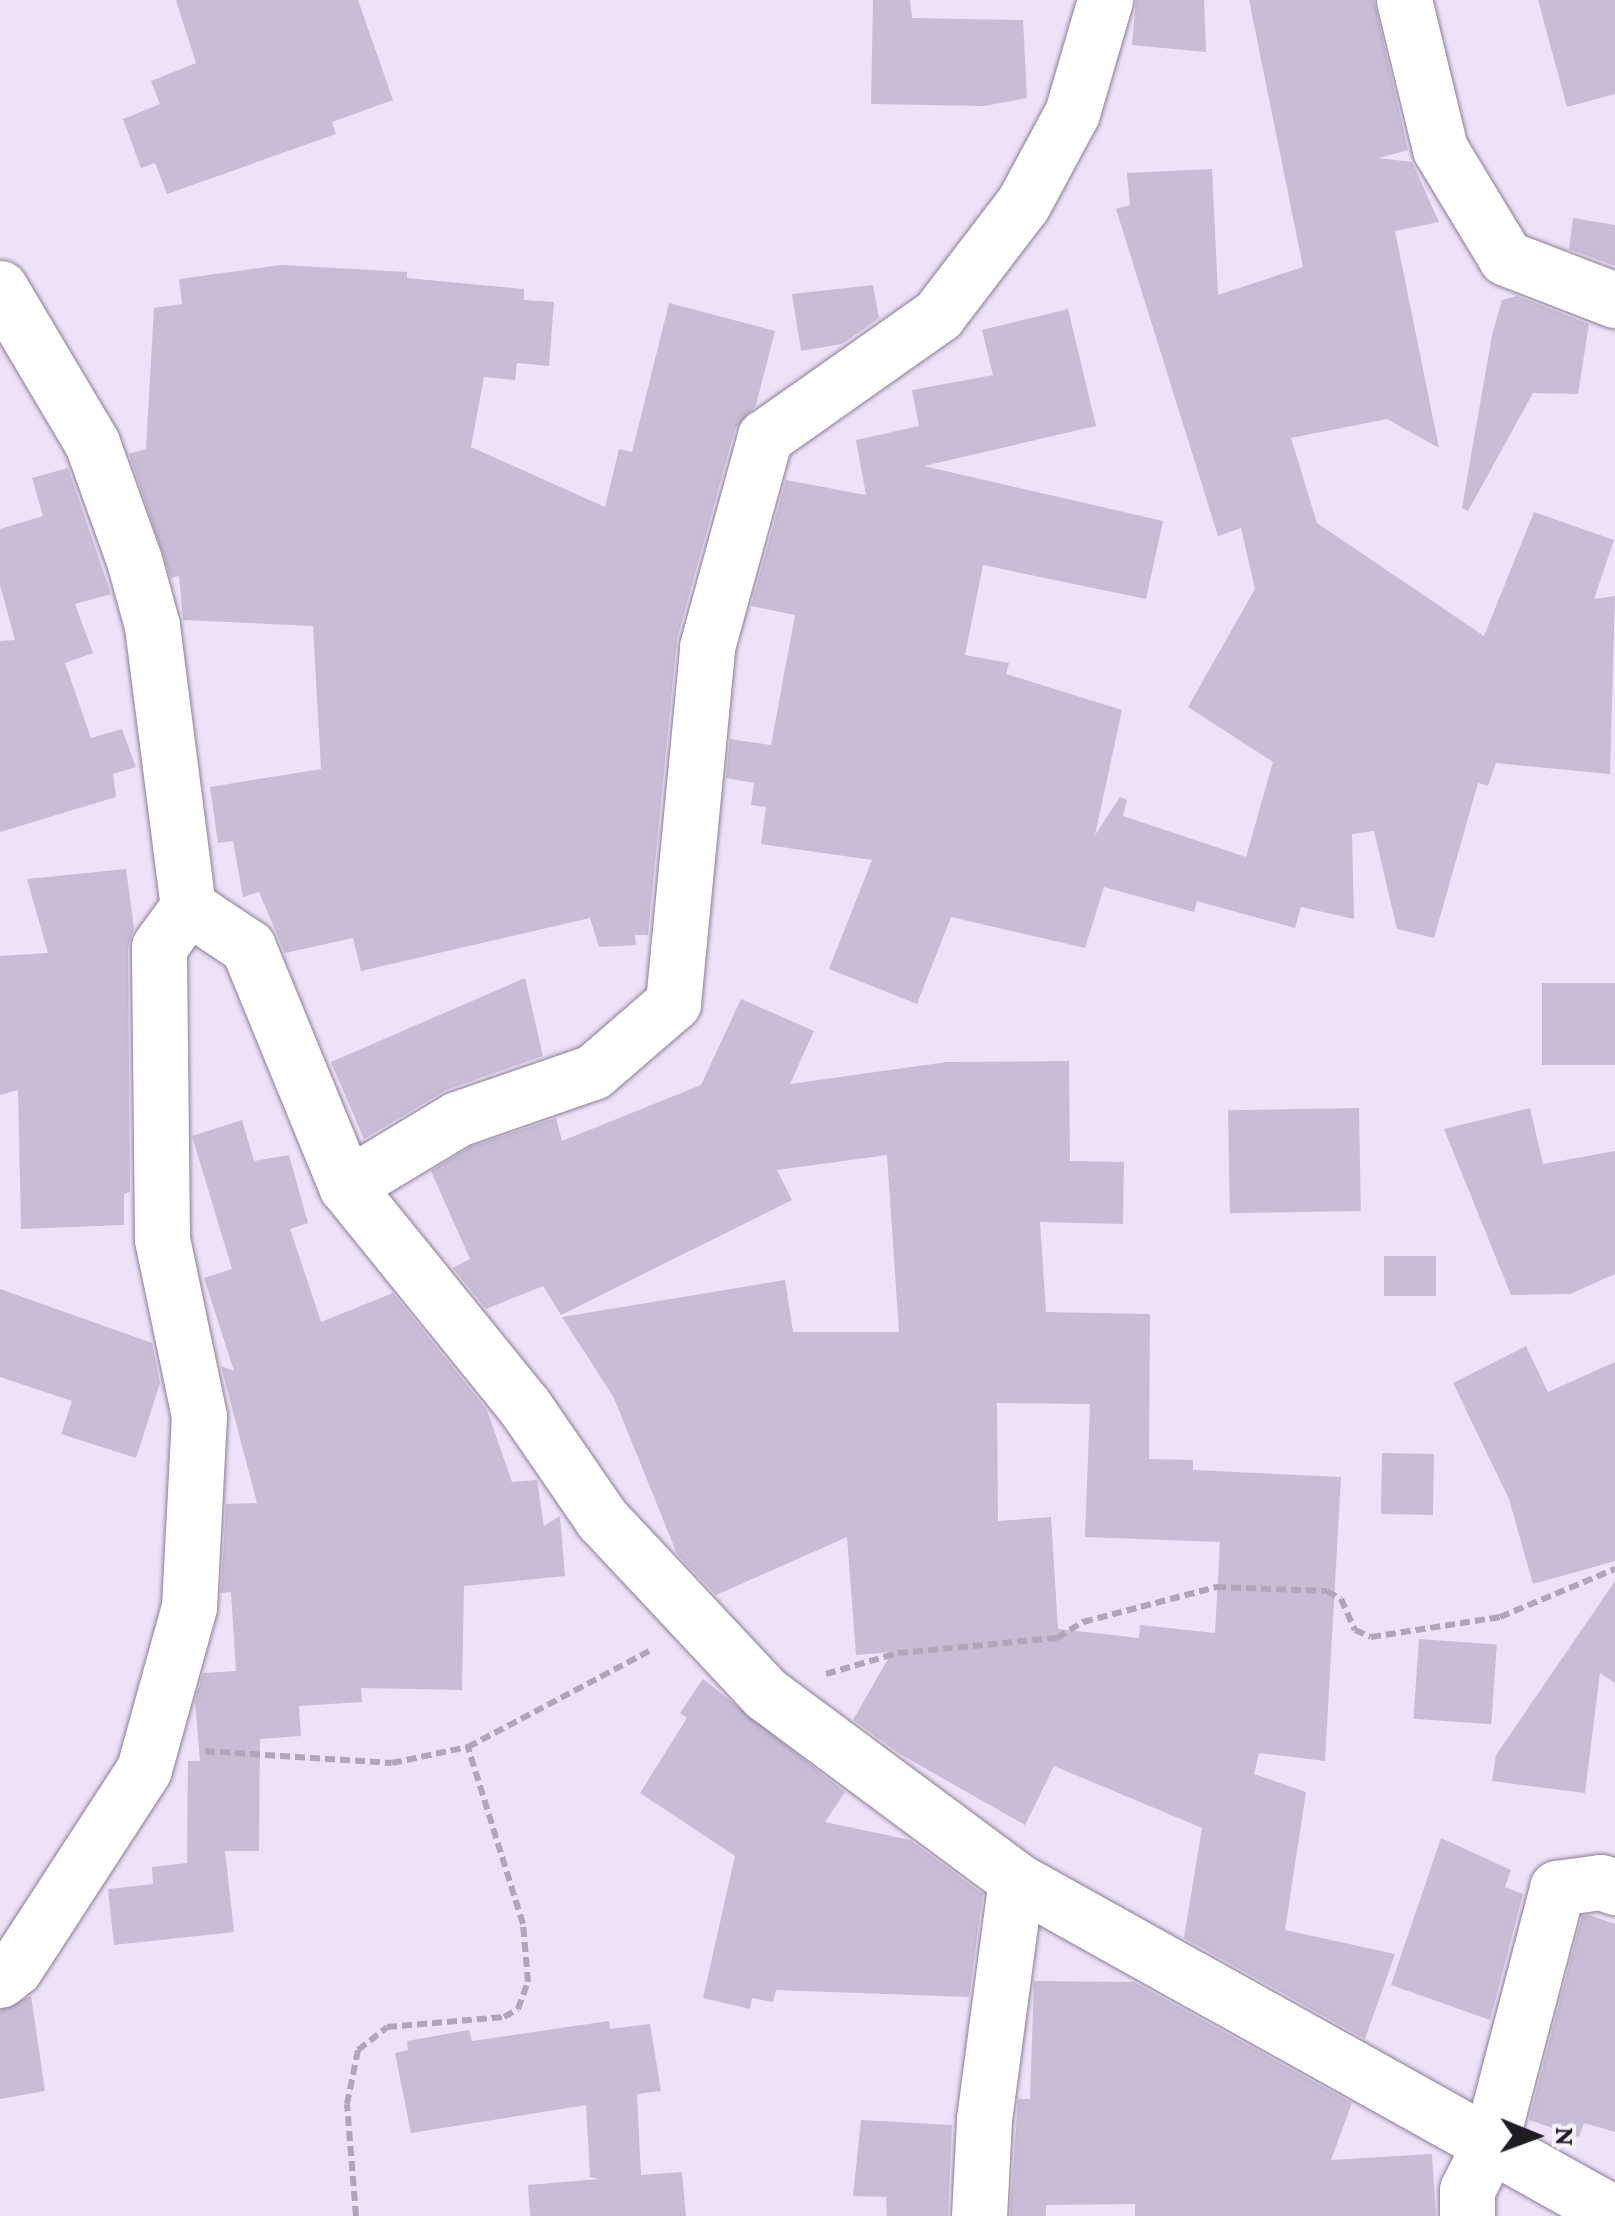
<!DOCTYPE html>
<html>
<head>
<meta charset="utf-8">
<style>
	body { margin:0 }
	#map { position:relative; width:1615px; height:2216px; overflow:hidden; background:#eee2f9; font-family:"Crimson Pro",serif }
	div>[style] { position:absolute }
	.building>* { inset:0; background:#c8bdd4; transform-origin:0 0 }
	.path>* { height:6px; margin-top:-3px; transform-origin:0; background:repeating-linear-gradient(90deg,#b0a6b9 0 10px,transparent 0 15px) }
	.roads { filter:drop-shadow(0 0 2px #8b8095) drop-shadow(0 0 2px #8b8095) }
	.minor>* { height:55px; margin:-27.5px; padding:0 27.5px; transform-origin:27.5px; border-radius:27.5px; background:#fff }
	span { translate:-50% -50%; white-space:nowrap; text-align:center; line-height:1.15; -webkit-text-stroke:8px #f7f3fc; paint-order:stroke }
	.north { position:absolute; left:1485px; top:2086px; width:100px; height:100px; -webkit-text-stroke:8px #f7f3fc; paint-order:stroke; rotate:91deg; font-size:28px; font-weight:700; line-height:40px; text-align:center; color:#201c24 }
	.north::after { content:''; display:block; margin:auto; width:35px; height:45px; background:#201c24; clip-path:polygon(50% 0,100% 100%,50% 72%,0 100%) }
</style>
</head>
<body>
<div id="map">
	<div class="building">
		<div style="clip-path:polygon(176px 0,358px 0,393px 100px,332px 122px,336px 134px,167px 194px,155px 163px,141px 168px,123px 119px,160px 104px,151px 81px,196px 63px)"></div>
		<div style="clip-path:polygon(873px 0,910px 0,912px 18px,1023px 20px,1027px 98px,984px 106px,871px 104px)"></div>
		<div style="clip-path:polygon(1136px 0,1204px 0,1206px 52px,1132px 45px)"></div>
		<div style="clip-path:polygon(1249px 0,1374px 0,1408px 150px,1379px 158px,1412px 162px,1439px 222px,1395px 231px,1439px 448px,1387px 419px,1291px 438px,1317px 523px,1484px 636px,1534px 512px,1614px 540px,1594px 599px,1615px 596px,1610px 774px,1496px 763px,1488px 786px,1478px 783px,1434px 938px,1397px 929px,1374px 831px,1352px 834px,1354px 919px,1301px 907px,1295px 928px,1197px 901px,1194px 912px,1104px 887px,1085px 948px,951px 917px,917px 1004px,829px 969px,872px 860px,761px 844px,766px 807px,751px 805px,754px 783px,726px 778px,730px 739px,771px 745px,795px 615px,751px 606px,786px 480px,866px 495px,856px 440px,919px 426px,912px 390px,993px 375px,982px 330px,1068px 309px,1096px 426px,924px 466px,1163px 521px,1146px 599px,983px 565px,965px 655px,1009px 663px,1006px 674px,1122px 710px,1095px 835px,1120px 797px,1127px 800px,1123px 816px,1246px 857px,1273px 762px,1188px 707px,1255px 589px,1241px 528px,1218px 536px,1116px 209px,1130px 205px,1127px 173px,1212px 169px,1218px 295px,1303px 267px)"></div>
		<div style="clip-path:polygon(1538px 0,1615px 0,1615px 94px,1567px 107px)"></div>
		<div style="clip-path:polygon(1573px 218px,1615px 225px,1615px 266px,1569px 249px)"></div>
		<div style="clip-path:polygon(281px 265px,407px 272px,407px 278px,524px 289px,524px 300px,554px 302px,549px 366px,517px 363px,515px 380px,484px 377px,471px 447px,605px 507px,619px 449px,632px 452px,669px 303px,775px 331px,756px 405px,735px 429px,677px 639px,648px 935px,635px 935px,636px 945px,599px 947px,590px 918px,361px 971px,353px 938px,285px 953px,259px 892px,243px 897px,233px 841px,218px 843px,210px 787px,321px 769px,313px 626px,183px 620px,179px 576px,171px 578px,129px 454px,146px 449px,154px 308px,182px 304px,179px 279px)"></div>
		<div style="clip-path:polygon(873px 285px,879px 318px,842px 344px,801px 351px,792px 294px)"></div>
		<div style="clip-path:polygon(1517px 296px,1589px 324px,1578px 394px,1533px 393px,1468px 511px,1462px 508px,1492px 335px,1502px 300px)"></div>
		<div style="clip-path:polygon(68px 468px,111px 594px,75px 604px,93px 653px,65px 663px,91px 738px,122px 729px,136px 767px,113px 774px,116px 797px,0 832px,0 641px,15px 640px,0 585px,0 529px,43px 516px,32px 478px)"></div>
		<div style="clip-path:polygon(126px 869px,134px 928px,128px 947px,130px 1192px,124px 1194px,124px 1225px,21px 1229px,18px 1090px,0 1095px,0 956px,48px 953px,27px 879px)"></div>
		<div style="clip-path:polygon(525px 978px,543px 1056px,446px 1090px,364px 1139px,331px 1062px)"></div>
		<div style="left:1615px;top:983px;width:82px;height:73px;rotate:90deg"></div>
		<div style="clip-path:polygon(evenodd,741px 999px,814px 1031px,790px 1084px,947px 1062px,1069px 1061px,1070px 1161px,1124px 1162px,1123px 1224px,1040px 1222px,1046px 1312px,1150px 1314px,1149px 1459px,1193px 1460px,1193px 1470px,1341px 1477px,1325px 1761px,1259px 1753px,1254px 1774px,1306px 1792px,1285px 1930px,1395px 1954px,1365px 2039px,1184px 1938px,1202px 1828px,1054px 1766px,1025px 1825px,900px 1754px,853px 1720px,892px 1652px,856px 1655px,847px 1537px,716px 1595px,677px 1554px,614px 1398px,562px 1317px,785px 1280px,793px 1332px,899px 1332px,887px 1155px,777px 1170px,792px 1200px,561px 1315px,543px 1286px,486px 1309px,453px 1268px,470px 1259px,431px 1171px,470px 1147px,556px 1118px,562px 1141px,701px 1085px,741px 999px,997px 1403px,1090px 1404px,1085px 1537px,1220px 1542px,1215px 1633px,1140px 1625px,1139px 1638px,1058px 1629px,1051px 1517px,998px 1521px,997px 1403px)"></div>
		<div style="left:1359px;top:1108px;width:103px;height:131px;rotate:89deg"></div>
		<div style="clip-path:polygon(1530px 1108px,1543px 1164px,1615px 1151px,1615px 1274px,1570px 1294px,1511px 1295px,1444px 1129px)"></div>
		<div style="clip-path:polygon(242px 1120px,254px 1161px,289px 1155px,308px 1223px,290px 1229px,321px 1322px,393px 1293px,487px 1410px,512px 1482px,537px 1480px,544px 1526px,560px 1516px,565px 1576px,464px 1586px,462px 1690px,361px 1688px,362px 1702px,299px 1706px,301px 1736px,260px 1739px,259px 1851px,225px 1851px,234px 1932px,114px 1945px,108px 1889px,153px 1884px,152px 1867px,187px 1863px,188px 1761px,200px 1761px,195px 1701px,203px 1673px,236px 1671px,231px 1592px,221px 1593px,226px 1504px,257px 1503px,221px 1366px,234px 1371px,204px 1278px,232px 1269px,192px 1136px)"></div>
		<div style="left:1436px;top:1256px;width:40px;height:52px;rotate:90deg"></div>
		<div style="clip-path:polygon(0 1289px,152px 1343px,160px 1383px,136px 1458px,61px 1434px,72px 1401px,0 1377px)"></div>
		<div style="clip-path:polygon(1526px 1346px,1548px 1392px,1615px 1362px,1615px 1561px,1533px 1584px,1509px 1499px,1453px 1383px)"></div>
		<div style="left:1382px;top:1453px;width:52px;height:61px;rotate:1deg"></div>
		<div style="clip-path:polygon(1615px 1581px,1615px 1683px,1600px 1673px,1585px 1793px,1492px 1781px,1496px 1755px)"></div>
		<div style="left:1419px;top:1639px;width:78px;height:80px;rotate:4deg"></div>
		<div style="clip-path:polygon(703px 1679px,845px 1792px,825px 1822px,910px 1840px,983px 1894px,969px 1997px,776px 1990px,773px 2002px,752px 1998px,750px 2009px,703px 1998px,735px 1856px,640px 1793px,687px 1718px,680px 1713px)"></div>
		<div style="clip-path:polygon(1441px 1838px,1511px 1870px,1505px 1887px,1523px 1894px,1490px 2020px,1391px 1985px)"></div>
		<div style="clip-path:polygon(1589px 1915px,1615px 1924px,1615px 2132px,1584px 2123px,1579px 2137px,1529px 2120px,1582px 1916px)"></div>
		<div style="clip-path:polygon(1034px 1981px,1134px 1982px,1352px 2103px,1331px 2160px,1432px 2154px,1436px 2216px,1135px 2216px,1135px 2204px,1046px 2205px,1046px 2216px,1010px 2216px,1018px 2099px,1030px 2099px)"></div>
		<div style="clip-path:polygon(31px 1996px,45px 2091px,0 2099px,0 2010px)"></div>
		<div style="clip-path:polygon(609px 2021px,610px 2029px,650px 2024px,661px 2091px,637px 2094px,641px 2175px,682px 2172px,686px 2216px,530px 2216px,528px 2185px,599px 2179px,590px 2177px,586px 2105px,411px 2133px,395px 2053px,408px 2050px,407px 2041px,469px 2030px,472px 2041px)"></div>
		<div style="clip-path:polygon(861px 2120px,952px 2125px,948px 2216px,887px 2216px,886px 2197px,853px 2196px)"></div>
	</div>
	<div class="path">
		<div style="left:826px;top:1674px;width:75px;rotate:-16.3deg"></div>
		<div style="left:898px;top:1653px;width:160px;rotate:-5.4deg"></div>
		<div style="left:1057px;top:1638px;width:31px;rotate:-32deg"></div>
		<div style="left:1083px;top:1622px;width:138px;rotate:-14.7deg"></div>
		<div style="left:1216px;top:1587px;width:111px;rotate:2.1deg"></div>
		<div style="left:1327px;top:1591px;width:16px;rotate:30deg"></div>
		<div style="left:1341px;top:1599px;width:34px;rotate:66deg"></div>
		<div style="left:1355px;top:1630px;width:17px;rotate:24deg"></div>
		<div style="left:1371px;top:1637px;width:131px;rotate:-8.8deg"></div>
		<div style="left:1500px;top:1617px;width:125px;rotate:-22.7deg"></div>
		<div style="left:205px;top:1751px;width:187px;rotate:3.7deg"></div>
		<div style="left:392px;top:1763px;width:78px;rotate:-11.9deg"></div>
		<div style="left:468px;top:1747px;width:207px;rotate:-27.9deg"></div>
		<div style="left:356px;top:2216px;width:112px;rotate:-94.6deg"></div>
		<div style="left:347px;top:2104px;width:55px;rotate:-78.5deg"></div>
		<div style="left:358px;top:2050px;width:37px;rotate:-38deg"></div>
		<div style="left:387px;top:2027px;width:117px;rotate:-4.9deg"></div>
		<div style="left:504px;top:2017px;width:16px;rotate:-30deg"></div>
		<div style="left:518px;top:2009px;width:29px;rotate:-70deg"></div>
		<div style="left:528px;top:1982px;width:58px;rotate:-94.9deg"></div>
		<div style="left:523px;top:1924px;width:185px;rotate:-107.3deg"></div>
	</div>
	<div class="roads">
		<div class="minor">
			<div style="left:1404px;top:0;width:153px;rotate:76.4deg"></div>
			<div style="left:1440px;top:149px;width:127px;rotate:58.8deg"></div>
			<div style="left:1506px;top:258px;width:117px;rotate:21.1deg"></div>
			<div style="left:0;top:288px;width:180px;rotate:59.3deg"></div>
			<div style="left:92px;top:443px;width:124px;rotate:70.3deg"></div>
			<div style="left:134px;top:560px;width:68px;rotate:74.7deg"></div>
			<div style="left:152px;top:626px;width:283px;rotate:82.7deg"></div>
			<div style="left:188px;top:907px;width:72px;rotate:33.7deg"></div>
			<div style="left:248px;top:947px;width:258px;rotate:67.7deg"></div>
			<div style="left:346px;top:1186px;width:284px;rotate:51deg"></div>
			<div style="left:525px;top:1407px;width:136px;rotate:55.5deg"></div>
			<div style="left:602px;top:1519px;width:240px;rotate:46.9deg"></div>
			<div style="left:766px;top:1694px;width:312px;rotate:36.6deg"></div>
			<div style="left:1016px;top:1880px;width:686px;rotate:29.14deg"></div>
			<div style="left:346px;top:1186px;width:130px;rotate:-31.1deg"></div>
			<div style="left:457px;top:1119px;width:144px;rotate:-19.1deg"></div>
			<div style="left:593px;top:1072px;width:106px;rotate:-40.8deg"></div>
			<div style="left:673px;top:1003px;width:358px;rotate:-84.5deg"></div>
			<div style="left:707px;top:647px;width:218px;rotate:-74.6deg"></div>
			<div style="left:765px;top:437px;width:212px;rotate:-35.2deg"></div>
			<div style="left:938px;top:315px;width:140px;rotate:-52.6deg"></div>
			<div style="left:1023px;top:204px;width:103px;rotate:-61.7deg"></div>
			<div style="left:1072px;top:113px;width:118px;rotate:-73.7deg"></div>
			<div style="left:0;top:1980px;width:19px;rotate:-39deg"></div>
			<div style="left:15px;top:1968px;width:237px;rotate:-57deg"></div>
			<div style="left:144px;top:1769px;width:168px;rotate:-74.5deg"></div>
			<div style="left:189px;top:1607px;width:191px;rotate:-87deg"></div>
			<div style="left:199px;top:1416px;width:181px;rotate:-101.8deg"></div>
			<div style="left:162px;top:1239px;width:292px;rotate:-90.6deg"></div>
			<div style="left:159px;top:947px;width:49px;rotate:-54.1deg"></div>
			<div style="left:979px;top:2216px;width:97px;rotate:-87deg"></div>
			<div style="left:984px;top:2119px;width:241px;rotate:-82.4deg"></div>
			<div style="left:1467px;top:2216px;width:26px;rotate:-90deg"></div>
			<div style="left:1467px;top:2190px;width:51px;rotate:-63.4deg"></div>
			<div style="left:1490px;top:2144px;width:265px;rotate:-75.3deg"></div>
			<div style="left:1557px;top:1888px;width:44px;rotate:-7.8deg"></div>
			<div style="left:1601px;top:1882px;width:15px;rotate:20deg"></div>
		</div>
	</div>
	<div class="north">N</div>
</div>
</body>
</html>
